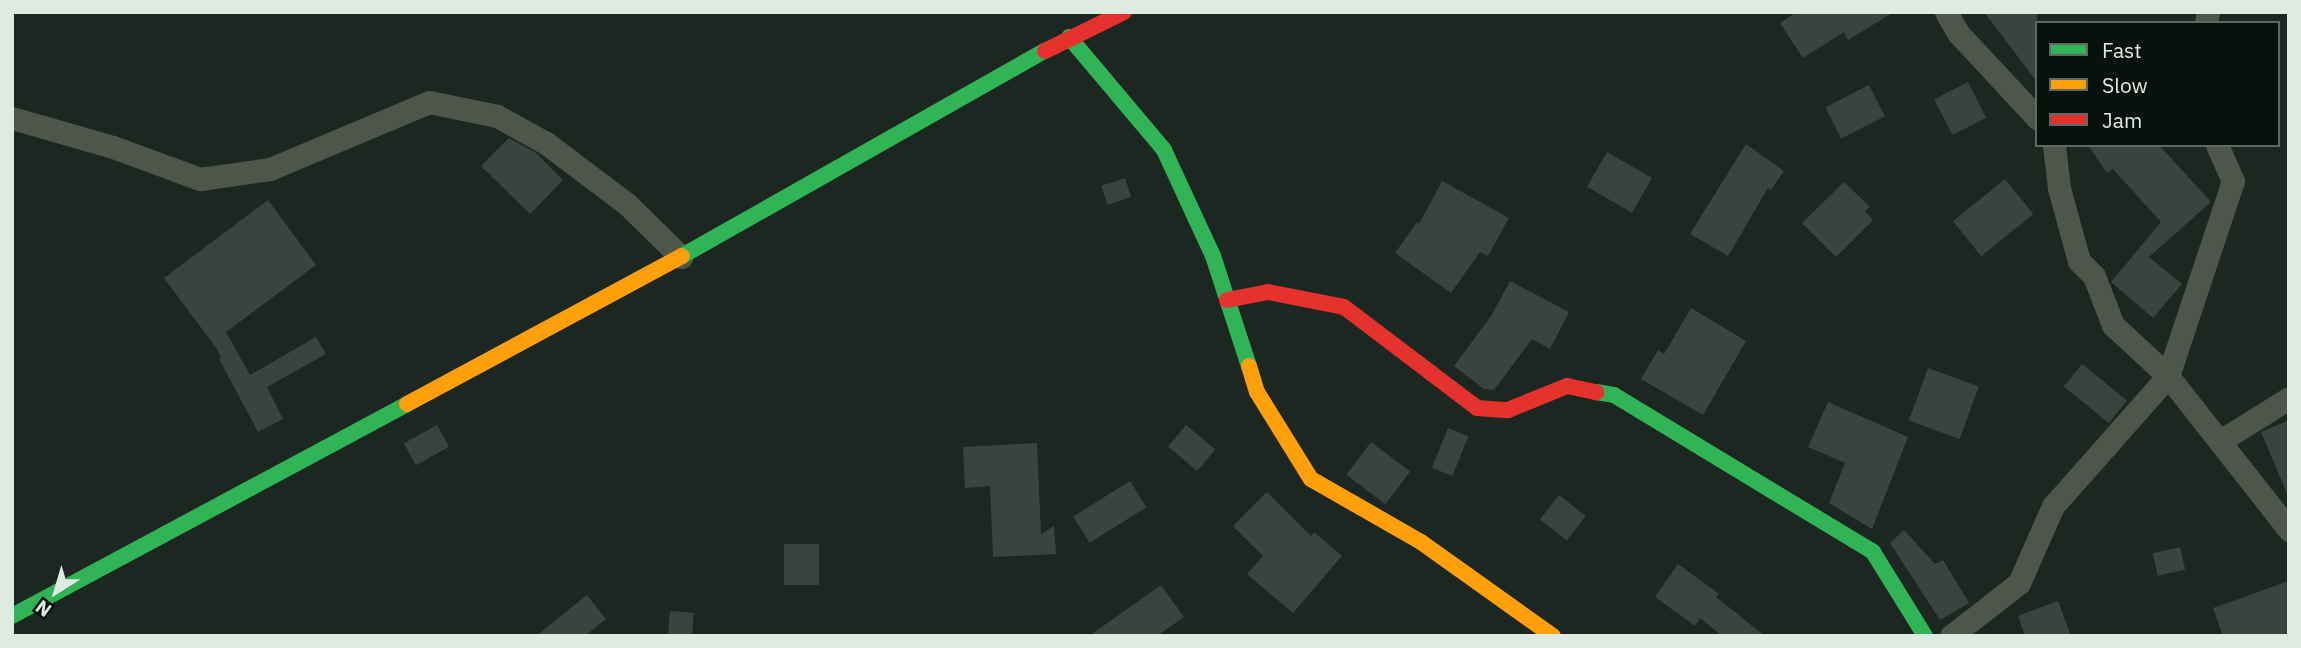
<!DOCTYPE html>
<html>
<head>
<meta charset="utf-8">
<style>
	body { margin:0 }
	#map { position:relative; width:2301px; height:648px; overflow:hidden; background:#1b2720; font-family:"IBM Plex Sans",sans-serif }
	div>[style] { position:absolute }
	.building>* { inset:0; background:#39443f; transform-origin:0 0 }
	.street>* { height:23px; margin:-11.5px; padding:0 11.5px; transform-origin:11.5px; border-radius:11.5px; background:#4e564c }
	.fast>* { height:16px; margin:-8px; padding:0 8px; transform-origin:8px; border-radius:8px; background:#30b455 }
	.slow>* { height:16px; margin:-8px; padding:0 8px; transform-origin:8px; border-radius:8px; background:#ff9f0a }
	.jam>* { height:16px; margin:-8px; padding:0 8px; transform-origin:8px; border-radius:8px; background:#e5322d }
	span { translate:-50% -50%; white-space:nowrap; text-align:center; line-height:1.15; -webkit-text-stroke:5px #08120c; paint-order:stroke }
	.frame { position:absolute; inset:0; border:14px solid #ddebe2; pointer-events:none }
	.legend { position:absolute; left:2035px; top:21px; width:245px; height:126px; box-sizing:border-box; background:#08120c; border:2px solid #5d6962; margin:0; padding:9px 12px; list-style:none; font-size:21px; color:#ddebe2 }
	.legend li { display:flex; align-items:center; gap:14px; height:35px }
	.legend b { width:35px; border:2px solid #5d6962 }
	.north { position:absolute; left:21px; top:557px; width:70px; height:70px; -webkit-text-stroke:5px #08120c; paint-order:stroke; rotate:217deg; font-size:19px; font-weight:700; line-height:28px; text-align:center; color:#ddebe2 }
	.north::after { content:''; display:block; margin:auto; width:24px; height:32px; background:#ddebe2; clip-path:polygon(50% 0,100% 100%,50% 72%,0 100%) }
</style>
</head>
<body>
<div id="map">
	<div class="building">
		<div style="clip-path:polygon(1797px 12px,1894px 12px,1848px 40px,1844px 32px,1803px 58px,1780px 23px)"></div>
		<div style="clip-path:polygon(1984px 12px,2037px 12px,2037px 82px)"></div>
		<div style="left:1968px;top:82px;width:40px;height:38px;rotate:63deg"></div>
		<div style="left:1869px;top:85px;width:35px;height:49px;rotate:63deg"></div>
		<div style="clip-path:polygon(509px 138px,536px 153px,563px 180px,530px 214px,481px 166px)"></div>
		<div style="clip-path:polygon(1746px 144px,1784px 171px,1771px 190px,1768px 188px,1728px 256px,1690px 234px)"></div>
		<div style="clip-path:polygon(2088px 145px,2159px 145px,2211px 202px,2149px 257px,2182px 284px,2153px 318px,2111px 282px,2161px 222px,2113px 169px,2107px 173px)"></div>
		<div style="left:1607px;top:152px;width:52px;height:40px;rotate:30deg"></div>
		<div style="left:1125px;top:178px;width:20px;height:25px;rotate:72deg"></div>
		<div style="left:2005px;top:179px;width:45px;height:67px;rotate:51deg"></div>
		<div style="clip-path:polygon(1442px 181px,1509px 218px,1488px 256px,1480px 252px,1451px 293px,1395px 253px,1417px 222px,1419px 224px)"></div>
		<div style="clip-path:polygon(1844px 182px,1870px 207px,1865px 211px,1873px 220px,1836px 257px,1802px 223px)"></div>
		<div style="clip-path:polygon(268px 200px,316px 265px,226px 332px,250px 375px,316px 337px,326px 354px,267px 387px,283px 419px,258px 432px,219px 359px,221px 358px,217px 349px,164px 278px)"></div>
		<div style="clip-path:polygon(1510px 281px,1569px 312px,1550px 349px,1532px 339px,1494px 390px,1484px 389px,1454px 366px,1491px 316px)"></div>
		<div style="clip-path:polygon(1691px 308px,1746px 341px,1703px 415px,1641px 379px,1658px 350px,1664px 354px)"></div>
		<div style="left:2082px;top:364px;width:58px;height:29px;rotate:39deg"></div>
		<div style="left:1928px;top:368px;width:54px;height:56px;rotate:20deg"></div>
		<div style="clip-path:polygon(1828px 402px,1908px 437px,1872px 529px,1829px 503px,1845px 463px,1808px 447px)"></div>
		<div style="clip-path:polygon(2289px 420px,2289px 498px,2261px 432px)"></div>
		<div style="left:437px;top:425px;width:25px;height:38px;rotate:61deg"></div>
		<div style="left:1186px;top:425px;width:38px;height:28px;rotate:40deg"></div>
		<div style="left:1448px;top:428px;width:22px;height:43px;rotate:22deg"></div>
		<div style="left:1371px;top:442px;width:49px;height:41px;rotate:37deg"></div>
		<div style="clip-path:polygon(1037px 443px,1041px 534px,1054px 526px,1056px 554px,993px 557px,990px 486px,965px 488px,963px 447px)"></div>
		<div style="left:1130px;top:481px;width:31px;height:67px;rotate:58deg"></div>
		<div style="clip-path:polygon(1267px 492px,1311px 536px,1314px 532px,1342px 556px,1293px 613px,1247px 574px,1263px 556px,1233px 526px)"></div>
		<div style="left:1559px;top:495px;width:34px;height:31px;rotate:38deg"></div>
		<div style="clip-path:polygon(1904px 530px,1935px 564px,1943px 560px,1969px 603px,1940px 620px,1890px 543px)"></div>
		<div style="left:784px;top:544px;width:35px;height:41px"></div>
		<div style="left:2180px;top:547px;width:23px;height:28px;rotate:77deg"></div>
		<div style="clip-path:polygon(1678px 564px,1719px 594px,1716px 597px,1765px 636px,1722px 636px,1700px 618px,1695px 626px,1655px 597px)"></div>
		<div style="clip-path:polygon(2289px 581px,2289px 636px,2223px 636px,2213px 608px)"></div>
		<div style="clip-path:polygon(1161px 585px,1184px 617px,1157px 636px,1089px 636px)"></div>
		<div style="clip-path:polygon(587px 595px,606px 619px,585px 636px,536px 636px)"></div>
		<div style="clip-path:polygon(2058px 601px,2071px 636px,2025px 636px,2018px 616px)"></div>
		<div style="left:670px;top:611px;width:24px;height:25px;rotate:5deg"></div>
	</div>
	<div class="street">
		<div style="left:1946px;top:12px;width:24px;rotate:60deg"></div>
		<div style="left:1958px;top:33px;width:116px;rotate:47.1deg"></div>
		<div style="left:2206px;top:23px;width:11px;rotate:-80deg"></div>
		<div style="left:12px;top:118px;width:105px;rotate:16deg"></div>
		<div style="left:113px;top:147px;width:93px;rotate:20.2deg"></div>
		<div style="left:200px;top:179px;width:71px;rotate:-8.1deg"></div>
		<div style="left:270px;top:169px;width:173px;rotate:-22.8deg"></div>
		<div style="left:429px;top:102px;width:69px;rotate:11.6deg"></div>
		<div style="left:497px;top:116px;width:56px;rotate:28.9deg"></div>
		<div style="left:546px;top:143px;width:101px;rotate:37deg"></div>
		<div style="left:627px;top:204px;width:76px;rotate:44.5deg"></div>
		<div style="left:2054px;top:145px;width:43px;rotate:83.4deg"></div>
		<div style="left:2059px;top:188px;width:76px;rotate:74.7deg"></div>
		<div style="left:2079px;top:261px;width:21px;rotate:45deg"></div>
		<div style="left:2094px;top:276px;width:53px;rotate:68.8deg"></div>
		<div style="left:2113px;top:325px;width:75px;rotate:42.8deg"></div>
		<div style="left:2168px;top:376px;width:196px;rotate:51.8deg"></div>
		<div style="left:2220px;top:441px;width:81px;rotate:-31.9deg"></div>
		<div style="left:1951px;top:636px;width:86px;rotate:-37.9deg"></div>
		<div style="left:2019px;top:583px;width:84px;rotate:-66.2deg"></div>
		<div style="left:2053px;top:506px;width:174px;rotate:-48.5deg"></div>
		<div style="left:2168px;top:376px;width:206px;rotate:-71.6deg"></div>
		<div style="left:2233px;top:181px;width:39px;rotate:-114deg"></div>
	</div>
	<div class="fast">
		<div style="left:1069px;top:37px;width:148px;rotate:49.9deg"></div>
		<div style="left:1164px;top:150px;width:117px;rotate:65.2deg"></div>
		<div style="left:1213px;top:256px;width:116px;rotate:71.9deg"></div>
		<div style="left:682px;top:256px;width:417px;rotate:-29.5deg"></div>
		<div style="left:1596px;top:392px;width:18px;rotate:9deg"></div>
		<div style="left:1614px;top:395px;width:303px;rotate:31.2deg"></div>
		<div style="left:1873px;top:552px;width:99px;rotate:58.2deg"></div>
		<div style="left:12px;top:616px;width:448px;rotate:-28.2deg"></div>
	</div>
	<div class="slow">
		<div style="left:1249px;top:366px;width:27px;rotate:73deg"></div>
		<div style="left:1257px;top:392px;width:102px;rotate:58.2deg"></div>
		<div style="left:1311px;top:479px;width:127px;rotate:29.8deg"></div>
		<div style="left:1421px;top:542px;width:162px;rotate:35.5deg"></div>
		<div style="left:407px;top:404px;width:312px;rotate:-28.3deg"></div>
	</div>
	<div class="jam">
		<div style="left:1045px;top:51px;width:88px;rotate:-26.3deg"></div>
		<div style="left:1227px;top:300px;width:42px;rotate:-11deg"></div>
		<div style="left:1268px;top:292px;width:77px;rotate:11.2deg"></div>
		<div style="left:1344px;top:307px;width:167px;rotate:37.2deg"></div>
		<div style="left:1477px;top:408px;width:31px;rotate:4deg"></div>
		<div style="left:1508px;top:410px;width:64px;rotate:-22.1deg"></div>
		<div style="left:1567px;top:386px;width:30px;rotate:12deg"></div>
	</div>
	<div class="frame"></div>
	<ul class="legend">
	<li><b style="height:9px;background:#30b455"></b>Fast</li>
	<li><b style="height:9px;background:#ff9f0a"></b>Slow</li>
	<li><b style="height:9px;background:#e5322d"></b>Jam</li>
	</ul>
	<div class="north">N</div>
</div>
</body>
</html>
